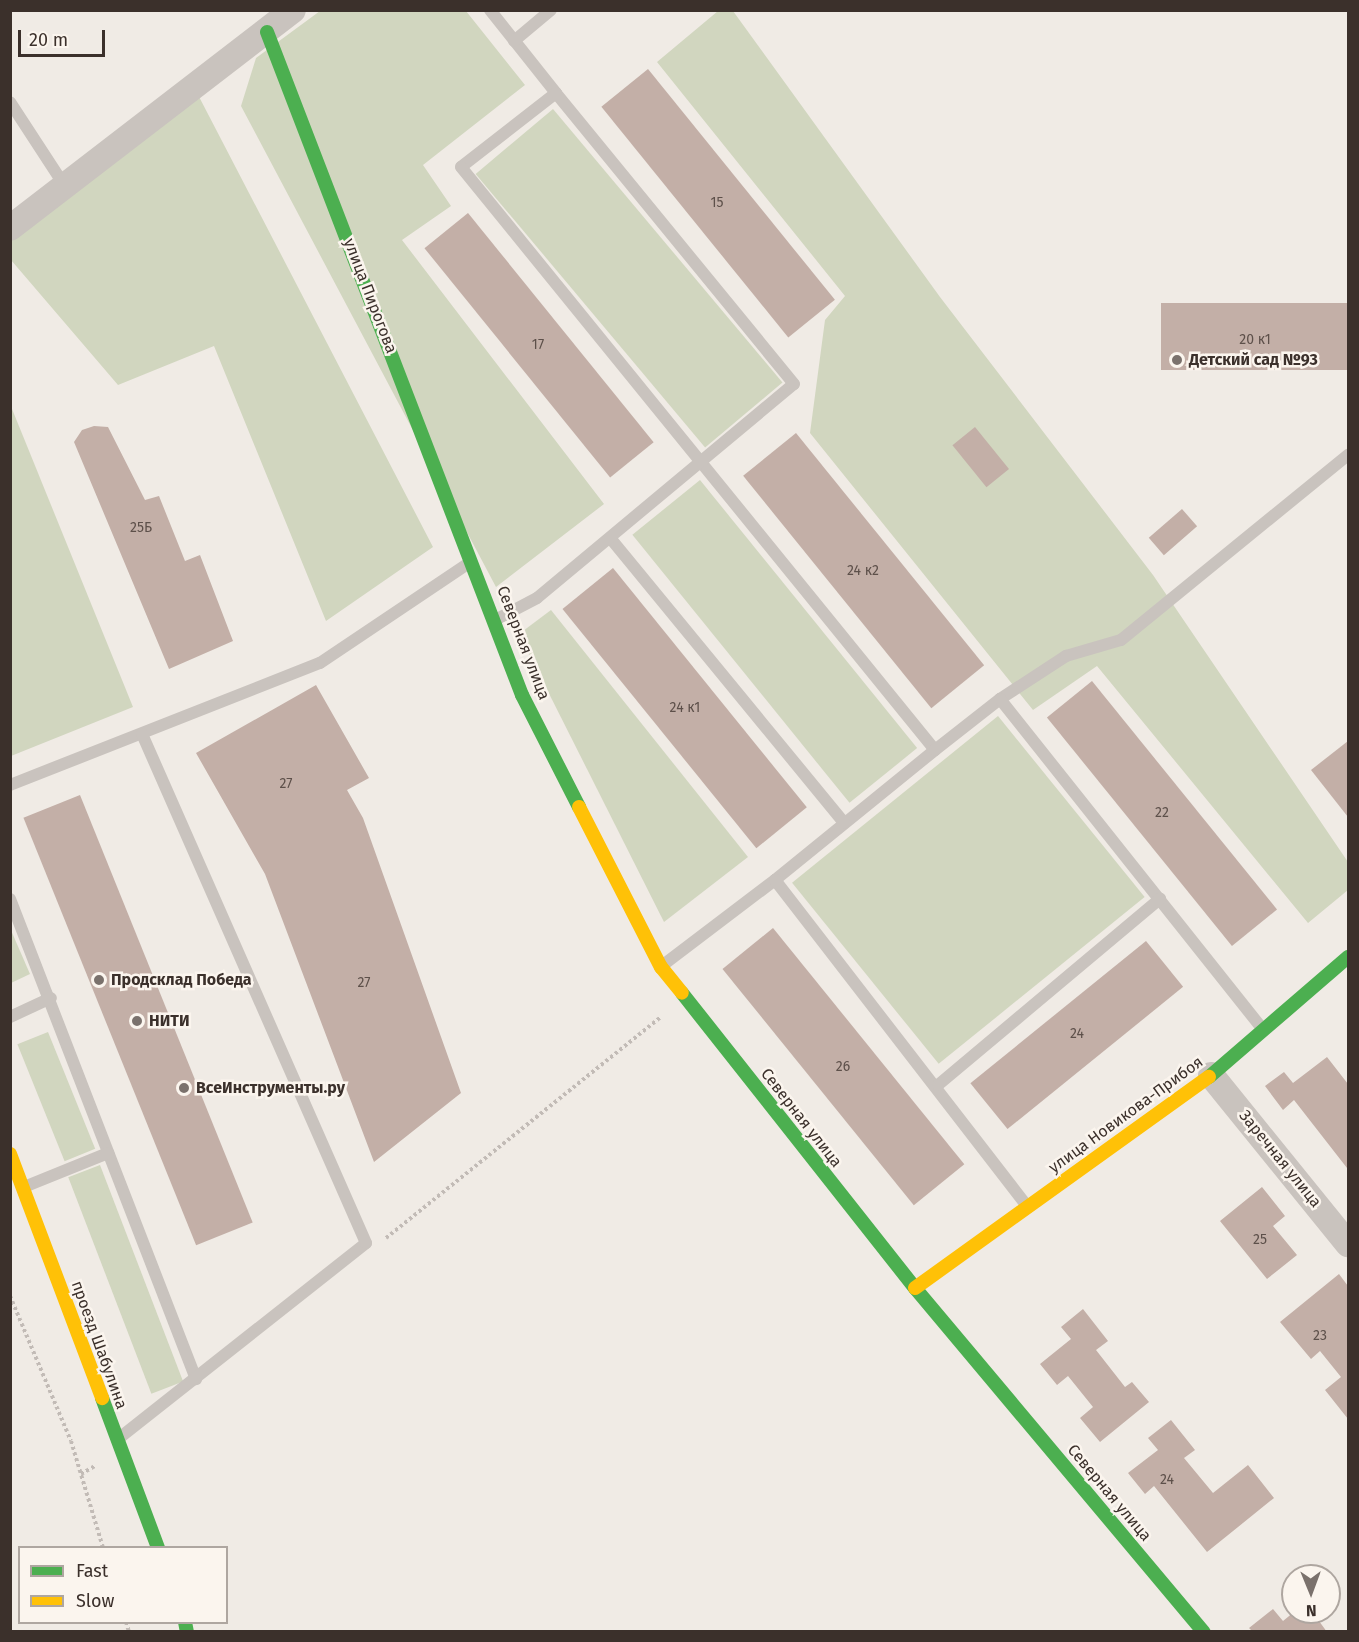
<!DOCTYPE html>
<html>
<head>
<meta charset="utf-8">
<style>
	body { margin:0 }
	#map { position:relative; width:1359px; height:1642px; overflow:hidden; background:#f0ebe5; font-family:"Fira Sans",sans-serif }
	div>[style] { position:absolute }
	.green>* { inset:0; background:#d1d6bf; transform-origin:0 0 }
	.building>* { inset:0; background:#c3afa7; transform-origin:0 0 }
	.path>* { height:4px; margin-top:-2px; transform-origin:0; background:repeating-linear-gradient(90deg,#c2bbb6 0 3px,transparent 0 6px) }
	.lane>* { height:12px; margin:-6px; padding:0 6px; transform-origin:6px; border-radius:6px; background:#c9c3be }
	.street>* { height:26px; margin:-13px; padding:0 13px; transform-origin:13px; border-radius:13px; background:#c9c3be }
	.fast>* { height:14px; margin:-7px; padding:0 7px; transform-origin:7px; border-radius:7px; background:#4caf50 }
	.slow>* { height:14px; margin:-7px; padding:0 7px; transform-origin:7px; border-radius:7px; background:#ffc107 }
	.dots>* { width:16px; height:16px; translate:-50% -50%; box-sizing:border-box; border:3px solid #fbf5ee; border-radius:50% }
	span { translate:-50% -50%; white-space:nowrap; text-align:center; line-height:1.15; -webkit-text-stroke:5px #fbf5ee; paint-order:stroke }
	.number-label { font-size:14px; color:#5d504a }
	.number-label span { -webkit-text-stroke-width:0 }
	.street-label { font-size:16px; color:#3b302b }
	.poi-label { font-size:16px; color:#3b302b; font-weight:700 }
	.left { translate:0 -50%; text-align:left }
	.frame { position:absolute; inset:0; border:12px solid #3b302b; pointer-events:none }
	.legend { position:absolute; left:18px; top:1546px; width:210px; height:78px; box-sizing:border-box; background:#fbf5ee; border:2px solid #aea6a0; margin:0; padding:8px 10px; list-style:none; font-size:18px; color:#3b302b }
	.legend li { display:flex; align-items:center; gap:12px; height:30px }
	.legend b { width:30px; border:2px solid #aea6a0 }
	.north { position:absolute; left:1281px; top:1564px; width:60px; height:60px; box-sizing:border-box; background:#fbf5ee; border:2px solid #aea6a0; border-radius:50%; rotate:179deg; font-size:16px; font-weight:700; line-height:24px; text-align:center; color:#3b302b }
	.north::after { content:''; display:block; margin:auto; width:21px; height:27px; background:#7a716c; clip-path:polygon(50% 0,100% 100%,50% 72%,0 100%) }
	.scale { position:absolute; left:18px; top:30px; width:87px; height:27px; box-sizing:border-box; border:3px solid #3b302b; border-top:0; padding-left:8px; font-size:18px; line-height:21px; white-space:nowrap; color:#3b302b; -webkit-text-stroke:4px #fbf5ee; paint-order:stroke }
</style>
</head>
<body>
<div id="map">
	<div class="green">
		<div style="clip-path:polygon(320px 11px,466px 11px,525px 85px,423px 165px,451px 206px,402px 240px,604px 504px,496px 587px,241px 106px,256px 58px)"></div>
		<div style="clip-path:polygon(718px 11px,733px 11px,940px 297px,1153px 575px,1348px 862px,1348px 890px,1308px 923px,1097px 666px,1033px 710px,810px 433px,825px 320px,845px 296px,657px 62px)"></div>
		<div style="clip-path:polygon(195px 89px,433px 547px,326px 621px,214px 346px,118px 385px,11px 260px,11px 229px)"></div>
		<div style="left:553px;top:109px;width:357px;height:101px;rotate:50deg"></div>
		<div style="clip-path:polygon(10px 404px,133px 707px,11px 756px,10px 756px)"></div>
		<div style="left:700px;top:480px;width:345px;height:87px;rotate:51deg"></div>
		<div style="clip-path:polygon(551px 610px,748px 857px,664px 922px,519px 634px)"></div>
		<div style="left:998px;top:716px;width:233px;height:265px;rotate:51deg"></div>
		<div style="clip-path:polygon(10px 928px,30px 974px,11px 983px,10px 983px)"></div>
		<div style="left:48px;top:1032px;width:126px;height:33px;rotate:68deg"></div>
		<div style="left:100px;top:1165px;width:232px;height:34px;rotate:69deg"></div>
	</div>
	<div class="building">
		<div style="left:648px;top:69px;width:297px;height:60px;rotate:51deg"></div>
		<div style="left:468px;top:213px;width:295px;height:56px;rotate:51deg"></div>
		<div style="left:1348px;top:303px;width:67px;height:187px;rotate:90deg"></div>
		<div style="clip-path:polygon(94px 426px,108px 427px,145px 500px,159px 496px,185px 561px,200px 555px,233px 641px,169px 669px,74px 442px,82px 430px)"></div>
		<div style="left:975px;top:427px;width:54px;height:29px;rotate:51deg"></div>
		<div style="left:796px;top:433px;width:299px;height:68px;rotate:51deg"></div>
		<div style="left:1182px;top:509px;width:23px;height:44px;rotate:49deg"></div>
		<div style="left:613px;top:568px;width:308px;height:65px;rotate:51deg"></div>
		<div style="left:1092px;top:681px;width:294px;height:58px;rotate:51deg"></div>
		<div style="clip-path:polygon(316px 685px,369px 778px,347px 790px,363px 818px,461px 1093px,374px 1162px,265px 874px,196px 753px)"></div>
		<div style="clip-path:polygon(1348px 741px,1348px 817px,1311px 770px)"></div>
		<div style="left:80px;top:795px;width:461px;height:61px;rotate:68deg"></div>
		<div style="left:773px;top:928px;width:304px;height:65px;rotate:51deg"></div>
		<div style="left:1146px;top:941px;width:59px;height:226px;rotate:51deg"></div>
		<div style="clip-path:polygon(1327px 1057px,1348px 1084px,1347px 1168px,1294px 1100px,1283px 1110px,1265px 1086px,1284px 1072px,1293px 1083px)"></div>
		<div style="clip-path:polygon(1262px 1187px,1285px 1216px,1273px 1226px,1297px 1255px,1267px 1279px,1220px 1221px)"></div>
		<div style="clip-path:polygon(1339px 1274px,1348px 1286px,1348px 1419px,1325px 1390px,1341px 1377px,1320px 1351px,1311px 1359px,1280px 1322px)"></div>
		<div style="clip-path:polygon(1083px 1309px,1108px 1341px,1096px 1350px,1125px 1387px,1132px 1382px,1149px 1402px,1100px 1442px,1080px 1418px,1093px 1407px,1068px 1376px,1057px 1385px,1040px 1364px,1071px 1339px,1061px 1327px)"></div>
		<div style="clip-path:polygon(1171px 1420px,1195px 1450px,1184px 1458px,1213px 1493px,1248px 1465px,1274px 1498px,1207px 1552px,1154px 1486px,1145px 1494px,1128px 1473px,1158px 1450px,1148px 1438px)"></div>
		<div style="clip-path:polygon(1273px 1609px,1283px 1621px,1294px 1612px,1330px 1612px,1319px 1621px,1327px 1632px,1253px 1632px,1249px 1628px)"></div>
	</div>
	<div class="path">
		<div style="left:386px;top:1238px;width:353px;rotate:-38.8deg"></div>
		<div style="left:10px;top:1296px;width:157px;rotate:67.2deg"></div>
		<div style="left:71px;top:1441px;width:112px;rotate:73.3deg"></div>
		<div style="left:81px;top:1474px;width:16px;rotate:-30deg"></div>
		<div style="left:126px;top:1622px;width:10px;rotate:73deg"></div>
	</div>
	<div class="lane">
		<div style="left:490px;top:10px;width:106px;rotate:51.5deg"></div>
		<div style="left:556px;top:93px;width:120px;rotate:142.1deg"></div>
		<div style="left:461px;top:167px;width:751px;rotate:50.89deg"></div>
		<div style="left:935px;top:750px;width:206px;rotate:140.9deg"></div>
		<div style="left:514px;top:41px;width:48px;rotate:-40deg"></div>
		<div style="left:10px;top:102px;width:103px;rotate:56.9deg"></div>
		<div style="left:611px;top:539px;width:367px;rotate:50.6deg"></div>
		<div style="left:497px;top:619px;width:45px;rotate:-27.7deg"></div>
		<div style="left:537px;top:598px;width:334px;rotate:-39.8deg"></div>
		<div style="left:794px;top:384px;width:376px;rotate:-129.3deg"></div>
		<div style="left:1000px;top:699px;width:79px;rotate:-33.1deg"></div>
		<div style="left:1066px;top:656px;width:57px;rotate:-16.2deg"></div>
		<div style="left:1121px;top:640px;width:293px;rotate:-39.2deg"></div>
		<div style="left:935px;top:750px;width:83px;rotate:-38.1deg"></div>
		<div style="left:1000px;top:699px;width:423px;rotate:51.5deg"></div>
		<div style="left:10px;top:785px;width:333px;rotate:-21.5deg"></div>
		<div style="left:320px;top:663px;width:179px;rotate:-33.9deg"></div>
		<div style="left:10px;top:899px;width:515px;rotate:68.82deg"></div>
		<div style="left:663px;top:965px;width:141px;rotate:-37.2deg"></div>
		<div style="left:775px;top:880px;width:411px;rotate:52.3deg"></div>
		<div style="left:10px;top:1017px;width:45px;rotate:-24.9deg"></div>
		<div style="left:938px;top:1085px;width:290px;rotate:-40deg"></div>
		<div style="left:24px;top:1187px;width:91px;rotate:-22deg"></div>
		<div style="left:118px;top:1439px;width:316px;rotate:-38.3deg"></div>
		<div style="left:366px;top:1243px;width:556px;rotate:-113.75deg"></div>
	</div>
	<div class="street">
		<div style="left:10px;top:228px;width:357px;rotate:-37.6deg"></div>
		<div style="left:1211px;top:1075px;width:218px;rotate:51deg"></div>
	</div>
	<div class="fast">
		<div style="left:267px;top:32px;width:710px;rotate:68.96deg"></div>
		<div style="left:522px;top:695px;width:126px;rotate:63deg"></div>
		<div style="left:682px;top:993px;width:376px;rotate:51.7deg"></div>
		<div style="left:915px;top:1288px;width:449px;rotate:50deg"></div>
		<div style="left:1209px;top:1077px;width:184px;rotate:-40.8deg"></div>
		<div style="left:102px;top:1398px;width:160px;rotate:69.5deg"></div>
		<div style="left:185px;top:1622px;width:10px;rotate:79deg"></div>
	</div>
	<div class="slow">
		<div style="left:579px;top:807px;width:180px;rotate:62.9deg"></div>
		<div style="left:661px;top:967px;width:33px;rotate:51deg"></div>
		<div style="left:10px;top:1154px;width:261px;rotate:69.3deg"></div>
		<div style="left:915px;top:1288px;width:362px;rotate:-35.7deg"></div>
	</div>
	<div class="dots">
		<div style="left:1177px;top:360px;background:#7a716c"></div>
		<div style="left:99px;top:980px;background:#7a716c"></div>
		<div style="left:137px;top:1021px;background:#7a716c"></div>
		<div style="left:184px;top:1088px;background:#7a716c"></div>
	</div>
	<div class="number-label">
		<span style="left:717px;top:203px">15</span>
		<span style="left:1255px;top:340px">20 к1</span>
		<span style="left:538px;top:345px">17</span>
		<span style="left:141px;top:528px">25Б</span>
		<span style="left:863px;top:571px">24 к2</span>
		<span style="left:685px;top:708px">24 к1</span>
		<span style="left:286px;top:784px">27</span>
		<span style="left:1162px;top:813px">22</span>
		<span style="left:364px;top:983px">27</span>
		<span style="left:1077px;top:1034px">24</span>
		<span style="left:843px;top:1067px">26</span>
		<span style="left:1260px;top:1240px">25</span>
		<span style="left:1320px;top:1336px">23</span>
		<span style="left:1167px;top:1480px">24</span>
	</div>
	<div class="street-label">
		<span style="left:370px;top:296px;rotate:69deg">улица Пирогова</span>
		<span style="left:523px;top:643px;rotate:69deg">Северная улица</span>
		<span style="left:1126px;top:1115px;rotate:-36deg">улица Новикова-Прибоя</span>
		<span style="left:801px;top:1118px;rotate:52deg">Северная улица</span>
		<span style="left:1280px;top:1159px;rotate:51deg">Заречная улица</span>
		<span style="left:99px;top:1345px;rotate:70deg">проезд Шабулина</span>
		<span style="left:1109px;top:1493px;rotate:50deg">Северная улица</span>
	</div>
	<div class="poi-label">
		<span class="left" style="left:1189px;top:360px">Детский сад №93</span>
		<span class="left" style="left:111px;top:980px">Продсклад Победа</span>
		<span class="left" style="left:149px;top:1021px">НИТИ</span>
		<span class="left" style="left:196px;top:1088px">ВсеИнструменты.ру</span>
	</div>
	<div class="frame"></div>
	<ul class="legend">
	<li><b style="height:8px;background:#4caf50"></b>Fast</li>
	<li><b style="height:8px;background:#ffc107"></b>Slow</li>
	</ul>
	<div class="north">N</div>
	<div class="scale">20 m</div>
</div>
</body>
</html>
